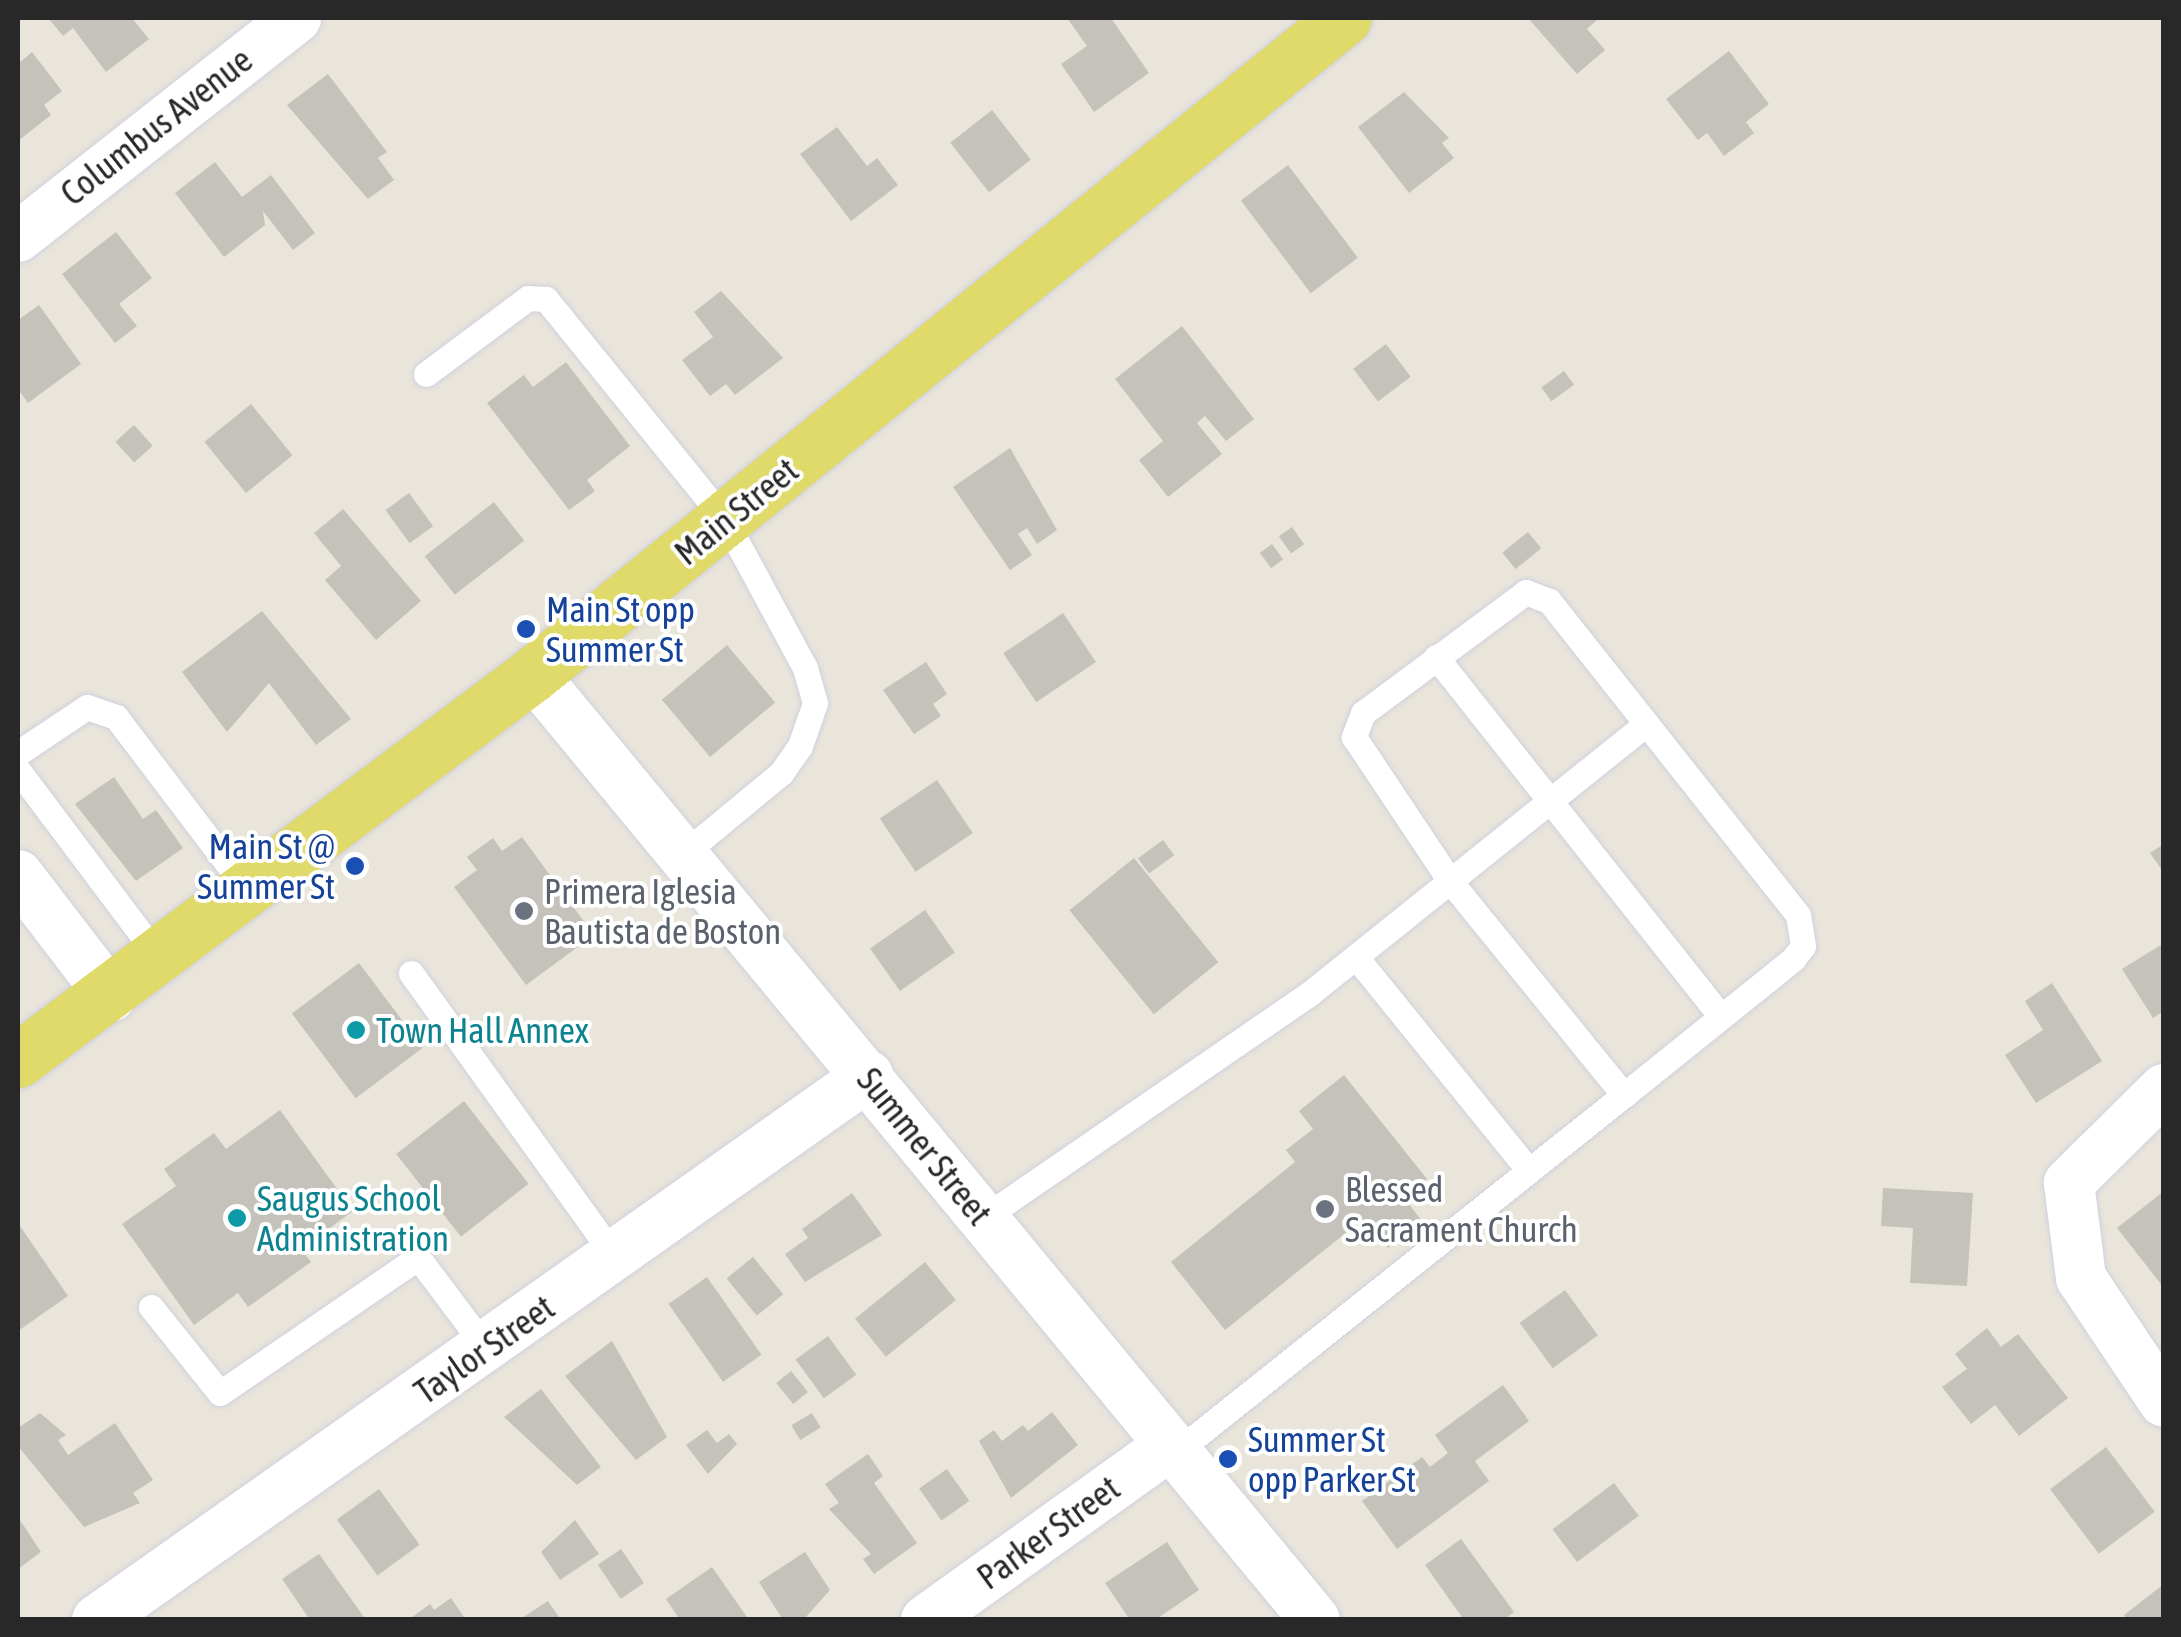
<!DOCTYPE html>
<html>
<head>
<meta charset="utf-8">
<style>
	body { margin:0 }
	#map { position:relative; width:2181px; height:1637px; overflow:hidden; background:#e9e5db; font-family:"Asap Condensed",sans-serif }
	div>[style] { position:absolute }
	.building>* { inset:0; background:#c4c2ba; transform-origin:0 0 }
	.roads { filter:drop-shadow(0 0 2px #d0d0df) drop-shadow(0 0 2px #d0d0df) }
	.lane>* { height:25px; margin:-12.5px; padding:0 12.5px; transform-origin:12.5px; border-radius:12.5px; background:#fff }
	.street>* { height:50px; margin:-25px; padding:0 25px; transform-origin:25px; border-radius:25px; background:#fff }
	.primary>* { height:55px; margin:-27.5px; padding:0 27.5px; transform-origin:27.5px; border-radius:27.5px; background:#dfda69 }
	.dots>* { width:28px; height:28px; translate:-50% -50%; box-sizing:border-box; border:5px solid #fff; border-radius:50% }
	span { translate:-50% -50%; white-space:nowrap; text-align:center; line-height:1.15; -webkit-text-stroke:8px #fff; paint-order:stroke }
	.street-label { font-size:35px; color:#282828 }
	.transit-label { font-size:35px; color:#164399 }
	.left { translate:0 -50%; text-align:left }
	.right { translate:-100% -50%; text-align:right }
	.worship-label { font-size:35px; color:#5b616d }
	.culture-label { font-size:35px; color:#0d838f }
	.frame { position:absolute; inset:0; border:20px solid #282828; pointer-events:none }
</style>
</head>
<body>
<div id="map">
	<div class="building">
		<div style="clip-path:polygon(48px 18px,132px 18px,149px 39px,106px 72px,73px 28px,63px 36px)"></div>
		<div style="clip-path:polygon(1067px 18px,1111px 18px,1149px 73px,1094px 112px,1061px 64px,1087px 46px)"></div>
		<div style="clip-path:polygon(1528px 18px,1599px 18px,1587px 29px,1605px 50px,1577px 74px)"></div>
		<div style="clip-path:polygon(1729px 51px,1769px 104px,1746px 122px,1754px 133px,1724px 156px,1707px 133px,1698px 140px,1666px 99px)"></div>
		<div style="clip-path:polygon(32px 52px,62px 91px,44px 105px,51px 115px,18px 141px,18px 64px)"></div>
		<div style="clip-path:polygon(328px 74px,387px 152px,378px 158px,394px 180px,368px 199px,287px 105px)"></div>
		<div style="clip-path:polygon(1404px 92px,1449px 138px,1442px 143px,1454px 158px,1409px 193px,1358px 127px)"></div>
		<div style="left:992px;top:110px;width:63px;height:53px;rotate:52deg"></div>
		<div style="clip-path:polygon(837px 127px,867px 166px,877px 158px,898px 185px,851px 221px,800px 154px)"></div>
		<div style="clip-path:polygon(215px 162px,242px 197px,271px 175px,315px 233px,293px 250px,263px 211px,265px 225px,224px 257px,175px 193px)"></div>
		<div style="left:1288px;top:165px;width:116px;height:59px;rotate:53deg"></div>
		<div style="clip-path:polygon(116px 232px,152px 278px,119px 304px,137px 326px,115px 343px,62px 274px)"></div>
		<div style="clip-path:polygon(721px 291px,783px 358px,735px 395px,726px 384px,710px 396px,682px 360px,713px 337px,694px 312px)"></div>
		<div style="clip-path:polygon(39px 305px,81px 364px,28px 403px,18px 389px,18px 320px)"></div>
		<div style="clip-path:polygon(1182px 326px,1254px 419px,1226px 441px,1205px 416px,1197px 423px,1222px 454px,1168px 497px,1139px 460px,1163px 441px,1115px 379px)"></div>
		<div style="left:1386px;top:344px;width:41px;height:41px;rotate:53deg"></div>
		<div style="clip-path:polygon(566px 362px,630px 446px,587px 480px,595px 491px,569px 510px,487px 403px,524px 375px,533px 387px)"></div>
		<div style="left:1564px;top:371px;width:17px;height:28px;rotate:54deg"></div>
		<div style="left:251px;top:404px;width:66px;height:60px;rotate:51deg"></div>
		<div style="left:134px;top:425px;width:28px;height:25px;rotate:48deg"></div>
		<div style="clip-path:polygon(1010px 448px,1057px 530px,1037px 544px,1027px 528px,1018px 534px,1032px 555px,1010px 570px,953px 487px)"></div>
		<div style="left:409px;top:493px;width:41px;height:29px;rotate:54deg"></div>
		<div style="left:494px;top:502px;width:49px;height:88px;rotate:52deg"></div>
		<div style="clip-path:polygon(343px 509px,421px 601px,376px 640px,325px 580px,341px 566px,314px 533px)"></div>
		<div style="left:1292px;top:527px;width:21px;height:16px;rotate:55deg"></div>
		<div style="left:1528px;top:532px;width:21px;height:33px;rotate:51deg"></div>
		<div style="left:1272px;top:544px;width:19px;height:15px;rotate:54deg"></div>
		<div style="clip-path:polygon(262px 611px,351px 719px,316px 745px,269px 683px,227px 732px,182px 672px)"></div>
		<div style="left:1063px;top:613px;width:59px;height:72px;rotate:56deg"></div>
		<div style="left:727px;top:645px;width:75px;height:85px;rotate:50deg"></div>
		<div style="clip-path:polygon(926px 662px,947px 694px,933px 704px,941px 716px,914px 734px,883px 690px)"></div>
		<div style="clip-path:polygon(114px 777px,143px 819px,156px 810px,183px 848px,136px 881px,75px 804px)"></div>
		<div style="left:937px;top:780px;width:64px;height:69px;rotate:56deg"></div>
		<div style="clip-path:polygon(522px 837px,594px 935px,526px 985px,454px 887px,477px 870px,467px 857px,493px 838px,502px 851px)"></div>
		<div style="left:1163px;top:840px;width:19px;height:31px;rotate:54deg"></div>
		<div style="clip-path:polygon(2164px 844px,2164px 873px,2150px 853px)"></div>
		<div style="left:1134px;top:858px;width:134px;height:83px;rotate:51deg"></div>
		<div style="left:925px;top:910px;width:52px;height:67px;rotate:55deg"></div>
		<div style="clip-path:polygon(2164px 943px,2164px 1011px,2153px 1018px,2122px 969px)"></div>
		<div style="left:359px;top:963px;width:106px;height:84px;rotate:53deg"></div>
		<div style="clip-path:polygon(2052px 983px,2102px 1061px,2036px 1103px,2005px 1055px,2043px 1030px,2025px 1001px)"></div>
		<div style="clip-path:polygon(1344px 1075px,1427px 1179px,1404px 1198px,1422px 1221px,1388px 1248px,1370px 1225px,1359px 1234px,1353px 1227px,1225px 1330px,1171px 1262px,1295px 1162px,1286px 1150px,1313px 1129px,1299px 1111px)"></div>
		<div style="left:464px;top:1101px;width:105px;height:86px;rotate:52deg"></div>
		<div style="clip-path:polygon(280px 1110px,353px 1211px,301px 1249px,311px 1262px,248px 1307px,238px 1293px,194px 1325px,122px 1224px,176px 1186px,164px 1169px,214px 1133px,226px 1149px)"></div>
		<div style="clip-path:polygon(1883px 1188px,1973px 1193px,1967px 1286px,1910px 1283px,1913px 1228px,1881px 1226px)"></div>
		<div style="clip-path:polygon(2164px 1191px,2164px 1288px,2117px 1228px)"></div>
		<div style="clip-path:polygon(852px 1193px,882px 1235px,805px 1282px,785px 1254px,808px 1238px,802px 1229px)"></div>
		<div style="clip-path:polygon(18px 1223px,68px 1296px,18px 1331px)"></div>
		<div style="left:753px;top:1257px;width:48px;height:34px;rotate:51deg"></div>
		<div style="left:925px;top:1262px;width:49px;height:90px;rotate:51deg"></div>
		<div style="left:707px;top:1277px;width:95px;height:47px;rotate:55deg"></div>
		<div style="left:1565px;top:1290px;width:56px;height:56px;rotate:54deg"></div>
		<div style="clip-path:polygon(1987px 1328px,2001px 1347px,2018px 1334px,2068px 1398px,2019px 1436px,1995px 1405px,1971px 1424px,1942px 1387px,1967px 1369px,1955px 1354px)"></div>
		<div style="left:828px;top:1336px;width:48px;height:40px;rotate:54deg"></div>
		<div style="clip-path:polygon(612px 1341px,667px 1437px,636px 1460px,565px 1376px)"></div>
		<div style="left:791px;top:1371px;width:27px;height:19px;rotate:51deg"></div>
		<div style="clip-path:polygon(1503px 1385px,1529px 1421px,1475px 1461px,1489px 1481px,1397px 1549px,1362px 1501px,1422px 1457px,1430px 1467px,1448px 1453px,1435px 1435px)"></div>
		<div style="clip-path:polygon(541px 1389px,601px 1467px,577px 1485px,504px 1417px)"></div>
		<div style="clip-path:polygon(1052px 1412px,1078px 1445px,1011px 1498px,979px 1441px,994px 1430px,1002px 1441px,1023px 1425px,1028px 1431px)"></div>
		<div style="clip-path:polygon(40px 1413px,66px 1435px,58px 1440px,68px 1455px,115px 1423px,153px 1480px,133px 1493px,140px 1503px,84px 1527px,18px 1446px,18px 1428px)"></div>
		<div style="left:812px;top:1413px;width:17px;height:24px;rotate:59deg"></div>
		<div style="clip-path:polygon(707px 1430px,717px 1443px,729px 1434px,737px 1444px,708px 1474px,686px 1445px)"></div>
		<div style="left:2106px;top:1447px;width:81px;height:70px;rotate:53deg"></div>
		<div style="clip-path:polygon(868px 1454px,883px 1476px,874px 1483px,917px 1543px,874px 1574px,863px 1559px,871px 1554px,829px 1509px,839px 1503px,825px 1484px)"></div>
		<div style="left:947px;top:1469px;width:39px;height:34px;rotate:55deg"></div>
		<div style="left:1614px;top:1483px;width:41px;height:77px;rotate:53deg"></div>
		<div style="left:379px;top:1489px;width:69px;height:52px;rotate:54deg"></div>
		<div style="clip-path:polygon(18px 1517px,41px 1552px,18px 1569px)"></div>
		<div style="clip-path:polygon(575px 1520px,599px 1554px,560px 1580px,541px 1552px)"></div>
		<div style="clip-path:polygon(1461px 1539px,1514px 1612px,1504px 1620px,1464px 1620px,1425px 1565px)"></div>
		<div style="clip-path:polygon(1167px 1542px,1199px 1590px,1155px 1620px,1130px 1620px,1105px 1583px)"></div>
		<div style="left:621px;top:1549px;width:41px;height:28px;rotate:56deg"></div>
		<div style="clip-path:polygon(805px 1552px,830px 1590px,805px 1618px,783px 1620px,759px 1582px)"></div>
		<div style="clip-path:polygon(319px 1554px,366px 1620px,310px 1620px,282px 1579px)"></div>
		<div style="clip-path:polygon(712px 1567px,749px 1620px,680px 1620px,666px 1599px)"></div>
		<div style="clip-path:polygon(2164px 1584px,2164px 1620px,2127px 1620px,2124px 1615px)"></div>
		<div style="clip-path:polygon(451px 1598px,466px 1620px,408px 1620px,430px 1604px,434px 1610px)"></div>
		<div style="clip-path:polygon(548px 1601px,561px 1620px,519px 1620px)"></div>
	</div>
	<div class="roads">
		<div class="lane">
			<div style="left:426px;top:374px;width:127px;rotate:-36.7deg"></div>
			<div style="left:528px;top:298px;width:18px;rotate:3deg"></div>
			<div style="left:546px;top:299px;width:284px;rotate:51deg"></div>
			<div style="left:725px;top:520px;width:168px;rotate:61.6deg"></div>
			<div style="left:805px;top:668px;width:36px;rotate:74deg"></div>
			<div style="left:815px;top:703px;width:46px;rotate:109.2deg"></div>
			<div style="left:800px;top:746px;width:33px;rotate:125deg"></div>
			<div style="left:781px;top:773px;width:127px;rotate:140.4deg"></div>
			<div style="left:1436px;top:657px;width:458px;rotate:51.6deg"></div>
			<div style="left:18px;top:753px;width:83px;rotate:-33.7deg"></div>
			<div style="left:87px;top:707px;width:31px;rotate:19deg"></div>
			<div style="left:116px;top:717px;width:220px;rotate:52.8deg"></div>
			<div style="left:18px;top:770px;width:235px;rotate:53.1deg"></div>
			<div style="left:1356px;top:957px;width:275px;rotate:51deg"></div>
			<div style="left:411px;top:973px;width:350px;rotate:54.3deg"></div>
			<div style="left:983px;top:1218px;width:396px;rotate:-34.5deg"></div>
			<div style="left:1309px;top:994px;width:432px;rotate:-38.7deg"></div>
			<div style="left:151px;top:1307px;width:110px;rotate:51.3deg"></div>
			<div style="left:220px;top:1393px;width:232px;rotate:-34.4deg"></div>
			<div style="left:411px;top:1262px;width:12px;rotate:9deg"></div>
			<div style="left:423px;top:1264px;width:105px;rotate:53.1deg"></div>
			<div style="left:1176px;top:1452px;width:573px;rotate:-38.55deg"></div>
			<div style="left:1624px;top:1095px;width:217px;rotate:-38.8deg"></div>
			<div style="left:1793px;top:959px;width:16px;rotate:-52deg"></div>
			<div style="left:1803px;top:946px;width:31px;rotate:-99deg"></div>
			<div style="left:1798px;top:915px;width:401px;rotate:-128.4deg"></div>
			<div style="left:1549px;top:601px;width:25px;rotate:-159deg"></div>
			<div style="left:1526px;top:592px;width:203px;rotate:143.4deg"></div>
			<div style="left:1363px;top:713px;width:26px;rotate:111deg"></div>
			<div style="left:1354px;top:737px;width:173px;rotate:56.3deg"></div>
			<div style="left:1450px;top:881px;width:276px;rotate:50.9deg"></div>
		</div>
		<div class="street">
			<div style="left:18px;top:237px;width:354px;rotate:-38.2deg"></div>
			<div style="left:533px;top:674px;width:1227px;rotate:50.42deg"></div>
			<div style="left:18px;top:875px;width:153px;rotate:52.5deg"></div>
			<div style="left:2164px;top:1089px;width:134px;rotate:135.3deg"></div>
			<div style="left:2069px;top:1183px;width:96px;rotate:82.8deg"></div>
			<div style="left:2081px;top:1278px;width:149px;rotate:56.2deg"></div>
			<div style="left:97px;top:1620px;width:944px;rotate:-35.21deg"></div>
			<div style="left:926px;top:1620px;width:300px;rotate:-35.6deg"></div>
		</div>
		<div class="primary">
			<div style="left:18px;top:1060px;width:644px;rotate:-36.85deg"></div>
			<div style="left:533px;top:674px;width:1043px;rotate:-38.97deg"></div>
		</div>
	</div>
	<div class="dots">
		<div style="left:526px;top:629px;background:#1a4fb4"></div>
		<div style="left:355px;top:866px;background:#1a4fb4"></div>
		<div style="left:524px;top:911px;background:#6b7280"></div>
		<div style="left:356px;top:1030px;background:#0f9aa8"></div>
		<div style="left:1325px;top:1209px;background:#6b7280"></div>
		<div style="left:237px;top:1218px;background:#0f9aa8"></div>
		<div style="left:1228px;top:1459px;background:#1a4fb4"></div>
	</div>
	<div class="street-label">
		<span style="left:156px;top:126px;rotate:-38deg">Columbus Avenue</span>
		<span style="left:736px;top:511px;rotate:-39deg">Main Street</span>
		<span style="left:925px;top:1146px;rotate:51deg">Summer Street</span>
		<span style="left:484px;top:1349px;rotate:-35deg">Taylor Street</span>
		<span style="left:1048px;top:1532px;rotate:-36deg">Parker Street</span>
	</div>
	<div class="transit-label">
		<span class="left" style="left:546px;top:629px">Main St opp<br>Summer St</span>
		<span class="right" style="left:335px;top:866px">Main St @<br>Summer St</span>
		<span class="left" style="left:1248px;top:1459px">Summer St<br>opp Parker St</span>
	</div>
	<div class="worship-label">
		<span class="left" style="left:544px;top:911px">Primera Iglesia<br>Bautista de Boston</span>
		<span class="left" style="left:1345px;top:1209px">Blessed<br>Sacrament Church</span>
	</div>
	<div class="culture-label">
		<span class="left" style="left:376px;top:1030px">Town Hall Annex</span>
		<span class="left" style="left:257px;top:1218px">Saugus School<br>Administration</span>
	</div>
	<div class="frame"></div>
</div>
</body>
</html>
